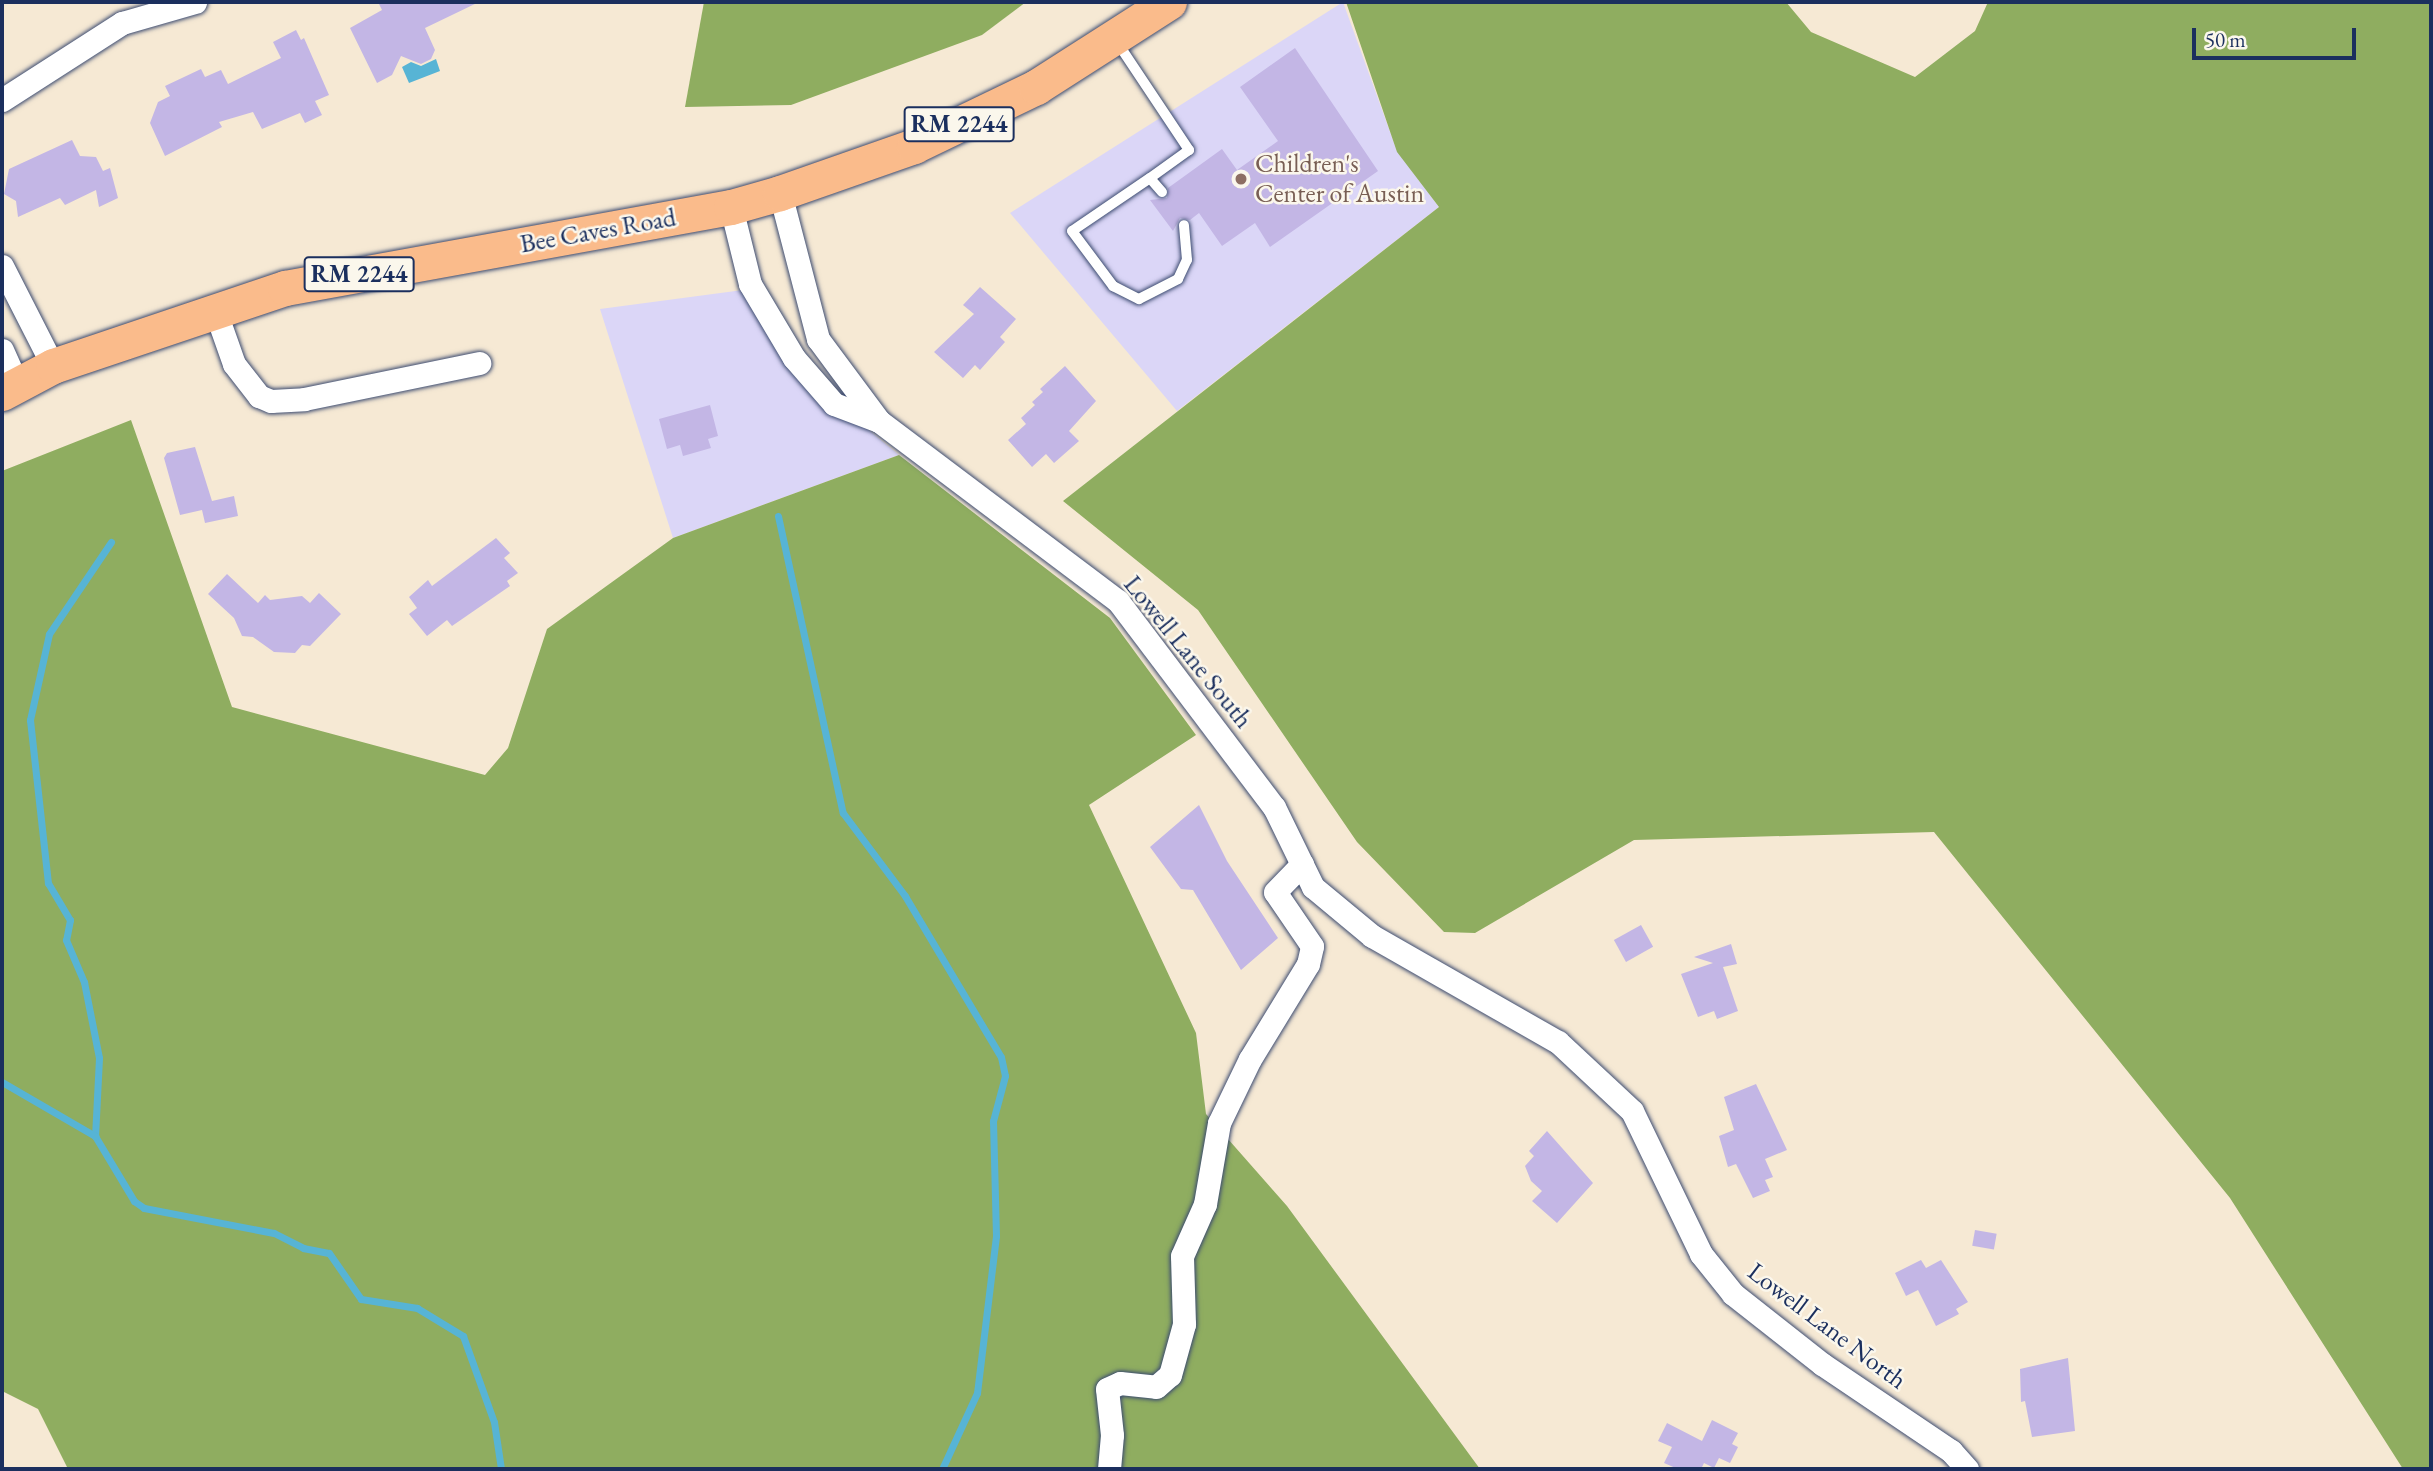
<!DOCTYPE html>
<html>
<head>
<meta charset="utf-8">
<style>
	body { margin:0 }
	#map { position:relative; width:2433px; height:1471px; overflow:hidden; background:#f6e9d4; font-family:"EB Garamond",serif }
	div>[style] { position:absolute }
	.built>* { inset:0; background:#dbd6f7 }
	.forest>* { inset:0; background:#8fad60 }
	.water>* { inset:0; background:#57b4d5 }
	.stream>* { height:7px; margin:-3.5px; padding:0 3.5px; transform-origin:3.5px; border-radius:3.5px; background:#57b4d5 }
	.building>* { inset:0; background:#c3b6e5; transform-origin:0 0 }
	.roads { filter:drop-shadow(0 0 2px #3c4b70) drop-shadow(0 0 2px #3c4b70) }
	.lane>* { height:10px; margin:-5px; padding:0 5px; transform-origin:5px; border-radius:5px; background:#fff }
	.street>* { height:23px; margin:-11.5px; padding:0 11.5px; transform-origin:11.5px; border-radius:11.5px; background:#fff }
	.primary>* { height:35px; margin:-17.5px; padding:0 17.5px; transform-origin:17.5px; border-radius:17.5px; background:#fabb8b }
	.dots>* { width:19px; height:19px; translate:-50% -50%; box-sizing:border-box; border:4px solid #fbf7ec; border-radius:50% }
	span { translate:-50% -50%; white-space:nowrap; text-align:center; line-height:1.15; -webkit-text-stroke:5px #fbf7ec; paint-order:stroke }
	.shield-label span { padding:2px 5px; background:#fbf7ec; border:2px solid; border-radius:5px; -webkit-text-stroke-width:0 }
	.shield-label { font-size:24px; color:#1b2f5e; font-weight:700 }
	.education-label { font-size:26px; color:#785e54 }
	.left { translate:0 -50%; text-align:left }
	.street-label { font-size:26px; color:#1b2f5e }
	.frame { position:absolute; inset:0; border:4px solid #1b2f5e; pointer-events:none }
	.scale { position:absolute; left:2192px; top:28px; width:164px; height:32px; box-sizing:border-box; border:4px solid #1b2f5e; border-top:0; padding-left:9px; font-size:21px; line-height:24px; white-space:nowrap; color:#1b2f5e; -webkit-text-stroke:5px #fbf7ec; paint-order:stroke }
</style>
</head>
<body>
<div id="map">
	<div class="built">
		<div style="clip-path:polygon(1343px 2px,1397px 151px,1439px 207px,1177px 411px,1010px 213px)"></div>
		<div style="clip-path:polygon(743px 290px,798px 372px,899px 455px,673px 538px,600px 309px)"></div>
	</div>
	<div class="forest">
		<div style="clip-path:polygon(704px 2px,1026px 2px,982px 35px,791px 105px,685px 107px)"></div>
		<div style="clip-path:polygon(1346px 2px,1786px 2px,1811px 32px,1915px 77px,1975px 31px,1988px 2px,2431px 2px,2431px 1469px,2403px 1469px,2230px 1198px,1934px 832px,1634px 840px,1475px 933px,1444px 932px,1357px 842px,1198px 610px,1063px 501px,1439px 207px,1397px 152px)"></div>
		<div style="clip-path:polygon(131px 420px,232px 707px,485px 775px,508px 748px,547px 629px,673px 538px,899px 455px,1110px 618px,1196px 735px,1089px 805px,1196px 1033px,1206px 1114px,1287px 1206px,1480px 1469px,68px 1469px,38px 1409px,2px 1391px,2px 471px)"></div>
	</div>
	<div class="water">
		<div style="clip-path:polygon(436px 59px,440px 71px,409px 83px,402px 67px,411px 62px,421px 66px)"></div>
	</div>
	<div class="stream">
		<div style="left:778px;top:516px;width:304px;rotate:77.7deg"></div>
		<div style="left:843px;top:813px;width:104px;rotate:53.2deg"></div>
		<div style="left:905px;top:896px;width:187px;rotate:59.2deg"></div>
		<div style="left:1001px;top:1057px;width:19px;rotate:78deg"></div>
		<div style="left:1005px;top:1076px;width:47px;rotate:104.9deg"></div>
		<div style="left:993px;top:1121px;width:115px;rotate:88.5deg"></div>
		<div style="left:996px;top:1236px;width:158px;rotate:96.9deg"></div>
		<div style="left:977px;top:1393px;width:84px;rotate:114.7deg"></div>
		<div style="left:111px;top:542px;width:111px;rotate:124deg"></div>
		<div style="left:49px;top:634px;width:88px;rotate:102.5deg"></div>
		<div style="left:30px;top:720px;width:164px;rotate:83.7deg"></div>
		<div style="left:48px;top:883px;width:43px;rotate:59.3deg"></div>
		<div style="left:70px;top:920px;width:20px;rotate:101deg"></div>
		<div style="left:66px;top:940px;width:46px;rotate:66.8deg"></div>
		<div style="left:84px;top:982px;width:77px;rotate:78.8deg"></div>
		<div style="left:99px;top:1058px;width:78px;rotate:92.9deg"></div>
		<div style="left:95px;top:1136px;width:76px;rotate:59deg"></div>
		<div style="left:134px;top:1201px;width:12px;rotate:35deg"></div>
		<div style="left:144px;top:1208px;width:132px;rotate:10.9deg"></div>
		<div style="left:274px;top:1233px;width:33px;rotate:27deg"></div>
		<div style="left:303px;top:1248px;width:26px;rotate:11deg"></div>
		<div style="left:329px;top:1253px;width:56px;rotate:55.2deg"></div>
		<div style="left:361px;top:1299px;width:57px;rotate:9.1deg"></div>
		<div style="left:417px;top:1308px;width:54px;rotate:31.3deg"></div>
		<div style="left:463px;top:1336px;width:91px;rotate:70.2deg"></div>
		<div style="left:494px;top:1422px;width:48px;rotate:81.5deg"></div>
		<div style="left:2px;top:1082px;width:108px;rotate:30.1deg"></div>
	</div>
	<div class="building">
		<div style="clip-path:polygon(378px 2px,479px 2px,425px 28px,435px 50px,431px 59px,421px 64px,401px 56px,392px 75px,377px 83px,350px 28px,382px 10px)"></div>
		<div style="clip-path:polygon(296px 30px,301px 40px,304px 38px,329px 95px,315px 101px,322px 115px,305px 123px,300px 113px,262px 129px,253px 112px,219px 122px,222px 127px,165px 156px,150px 123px,158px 102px,170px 96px,165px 86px,201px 69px,205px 77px,221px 70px,228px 84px,281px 58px,273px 42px)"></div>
		<div style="clip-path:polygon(1295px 48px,1378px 171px,1270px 247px,1255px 223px,1222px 246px,1199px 213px,1190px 220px,1180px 218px,1173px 231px,1150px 200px,1167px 198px,1168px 188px,1222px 149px,1237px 170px,1278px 141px,1240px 87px)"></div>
		<div style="clip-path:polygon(72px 140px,80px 156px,96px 157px,103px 171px,110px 168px,118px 198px,99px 207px,96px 190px,65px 205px,60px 198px,18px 217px,16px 201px,4px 194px,9px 169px)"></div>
		<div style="clip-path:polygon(980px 287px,1016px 319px,1000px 337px,1005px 342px,980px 370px,975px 365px,963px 378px,934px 352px,974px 314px,963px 305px)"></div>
		<div style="clip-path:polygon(1065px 366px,1096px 401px,1069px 431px,1079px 441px,1054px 463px,1046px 454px,1032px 467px,1008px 440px,1026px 424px,1021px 418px,1035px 405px,1032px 402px,1043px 392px,1040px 389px)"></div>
		<div style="clip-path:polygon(710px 405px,718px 436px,708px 439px,711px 448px,683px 456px,680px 445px,667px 449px,659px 419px)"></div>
		<div style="clip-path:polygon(195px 447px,212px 501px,234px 496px,238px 516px,205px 523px,202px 510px,180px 515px,164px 458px,167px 453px)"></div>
		<div style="clip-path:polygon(496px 538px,510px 553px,504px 558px,518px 573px,507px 581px,510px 586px,452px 626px,447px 620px,427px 636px,409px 614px,417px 608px,409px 597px,428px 580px,432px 586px)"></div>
		<div style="clip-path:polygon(227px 574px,258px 603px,265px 595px,270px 600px,302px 596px,310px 603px,319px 593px,341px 614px,310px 646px,302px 645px,295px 653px,274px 652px,253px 637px,242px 636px,234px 618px,208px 594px)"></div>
		<div style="clip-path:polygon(1199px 805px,1227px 861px,1278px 938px,1241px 970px,1193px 890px,1181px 889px,1150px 847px)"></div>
		<div style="left:1641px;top:925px;width:25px;height:31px;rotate:61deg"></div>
		<div style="clip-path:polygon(1731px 944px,1737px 964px,1723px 967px,1738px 1011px,1717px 1019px,1714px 1011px,1698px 1017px,1681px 974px,1713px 963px,1694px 957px)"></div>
		<div style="clip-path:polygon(1756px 1084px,1787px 1150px,1765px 1159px,1773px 1177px,1765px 1180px,1770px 1191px,1753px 1198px,1736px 1164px,1728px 1167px,1719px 1136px,1734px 1130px,1724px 1097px)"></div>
		<div style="clip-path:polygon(1547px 1131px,1593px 1183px,1557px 1223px,1532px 1201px,1542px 1191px,1531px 1181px,1525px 1166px,1534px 1156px,1529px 1151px)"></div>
		<div style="left:1975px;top:1230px;width:22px;height:16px;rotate:10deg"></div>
		<div style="clip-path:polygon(1921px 1260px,1926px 1268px,1941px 1260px,1968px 1302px,1956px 1309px,1959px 1314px,1936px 1326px,1918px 1290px,1906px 1296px,1895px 1273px)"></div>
		<div style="clip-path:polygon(2068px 1358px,2075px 1431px,2032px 1437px,2025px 1401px,2021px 1402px,2020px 1369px)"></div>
		<div style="clip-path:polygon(1712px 1420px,1738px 1433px,1732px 1444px,1738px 1447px,1730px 1463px,1719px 1458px,1714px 1468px,1704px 1463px,1701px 1469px,1678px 1469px,1664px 1463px,1672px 1447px,1658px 1441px,1667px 1423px,1702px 1441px)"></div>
	</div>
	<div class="roads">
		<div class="lane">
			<div style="left:1117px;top:42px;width:130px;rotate:56.3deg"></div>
			<div style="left:1189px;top:150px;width:48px;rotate:144.3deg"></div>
			<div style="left:1162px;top:192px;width:18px;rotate:-131deg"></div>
			<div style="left:1150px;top:178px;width:94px;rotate:145.8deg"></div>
			<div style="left:1072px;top:231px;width:69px;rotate:53.3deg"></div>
			<div style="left:1113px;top:286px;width:29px;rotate:27deg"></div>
			<div style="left:1139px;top:299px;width:44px;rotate:-27.1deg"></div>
			<div style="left:1178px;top:279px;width:21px;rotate:-65deg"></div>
			<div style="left:1187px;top:260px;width:35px;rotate:-95deg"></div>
		</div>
		<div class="street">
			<div style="left:2px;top:100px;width:143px;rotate:-32.7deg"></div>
			<div style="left:122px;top:23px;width:76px;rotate:-16deg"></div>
			<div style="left:780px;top:193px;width:151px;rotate:75.4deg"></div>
			<div style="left:818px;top:339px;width:102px;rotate:53.4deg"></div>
			<div style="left:731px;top:207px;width:79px;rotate:76.1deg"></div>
			<div style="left:750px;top:284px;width:86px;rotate:59.3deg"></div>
			<div style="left:794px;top:358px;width:61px;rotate:49deg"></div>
			<div style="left:834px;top:404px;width:48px;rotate:20.7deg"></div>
			<div style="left:879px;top:421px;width:299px;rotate:37deg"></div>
			<div style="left:1118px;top:601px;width:258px;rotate:52.9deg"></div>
			<div style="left:1274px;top:807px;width:89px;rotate:64deg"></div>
			<div style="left:1313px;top:887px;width:77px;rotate:39.7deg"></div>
			<div style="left:1372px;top:936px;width:214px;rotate:29.7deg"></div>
			<div style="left:1558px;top:1042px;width:101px;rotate:43deg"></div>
			<div style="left:1632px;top:1111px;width:159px;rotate:64.2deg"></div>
			<div style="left:1701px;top:1254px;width:51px;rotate:51.3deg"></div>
			<div style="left:1733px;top:1294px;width:113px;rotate:38.2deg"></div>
			<div style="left:1822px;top:1364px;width:156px;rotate:34deg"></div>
			<div style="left:1951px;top:1451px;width:24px;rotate:48deg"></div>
			<div style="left:2px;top:266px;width:112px;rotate:63deg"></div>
			<div style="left:215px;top:310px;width:57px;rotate:70.6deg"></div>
			<div style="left:234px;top:364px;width:41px;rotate:52deg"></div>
			<div style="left:259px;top:396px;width:13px;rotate:23deg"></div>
			<div style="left:271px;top:401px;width:33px;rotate:-3deg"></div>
			<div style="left:304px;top:399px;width:179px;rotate:-11.6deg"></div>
			<div style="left:2px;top:350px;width:37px;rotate:66deg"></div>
			<div style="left:1109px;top:1469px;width:34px;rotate:-85deg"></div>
			<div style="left:1112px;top:1435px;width:46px;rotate:-96.2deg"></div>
			<div style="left:1107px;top:1389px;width:14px;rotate:-25deg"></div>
			<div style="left:1120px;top:1383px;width:36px;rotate:6deg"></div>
			<div style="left:1156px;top:1387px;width:18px;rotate:-41deg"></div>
			<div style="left:1170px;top:1375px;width:53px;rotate:-74.6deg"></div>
			<div style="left:1184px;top:1324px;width:68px;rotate:-91.7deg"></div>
			<div style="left:1182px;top:1256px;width:57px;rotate:-66.1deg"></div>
			<div style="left:1205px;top:1204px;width:82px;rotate:-80.2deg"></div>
			<div style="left:1219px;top:1123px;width:71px;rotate:-64.2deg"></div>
			<div style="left:1250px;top:1059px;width:111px;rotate:-58.6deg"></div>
			<div style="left:1308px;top:964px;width:18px;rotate:-77deg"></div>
			<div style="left:1312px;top:946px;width:65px;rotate:-124.4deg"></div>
			<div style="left:1275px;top:892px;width:39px;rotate:-46deg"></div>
		</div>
		<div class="primary">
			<div style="left:2px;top:393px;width:58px;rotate:-27.9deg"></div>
			<div style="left:53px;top:366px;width:245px;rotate:-18.6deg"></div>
			<div style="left:285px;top:288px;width:453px;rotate:-10.3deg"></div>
			<div style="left:731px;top:207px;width:51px;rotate:-15.9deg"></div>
			<div style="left:780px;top:193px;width:142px;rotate:-19.3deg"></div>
			<div style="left:914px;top:146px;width:136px;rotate:-25.8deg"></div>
			<div style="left:1036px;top:87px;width:158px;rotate:-32.6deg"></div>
		</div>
	</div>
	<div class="dots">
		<div style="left:1241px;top:179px;background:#8d6e63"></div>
	</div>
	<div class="shield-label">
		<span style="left:959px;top:124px">RM 2244</span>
		<span style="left:359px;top:274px">RM 2244</span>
	</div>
	<div class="education-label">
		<span class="left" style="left:1255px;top:179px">Children's<br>Center of Austin</span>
	</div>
	<div class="street-label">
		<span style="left:598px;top:231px;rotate:-10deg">Bee Caves Road</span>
		<span style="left:1188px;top:652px;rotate:51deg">Lowell Lane South</span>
		<span style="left:1827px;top:1326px;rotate:37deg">Lowell Lane North</span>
	</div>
	<div class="frame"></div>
	<div class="scale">50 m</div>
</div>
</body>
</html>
